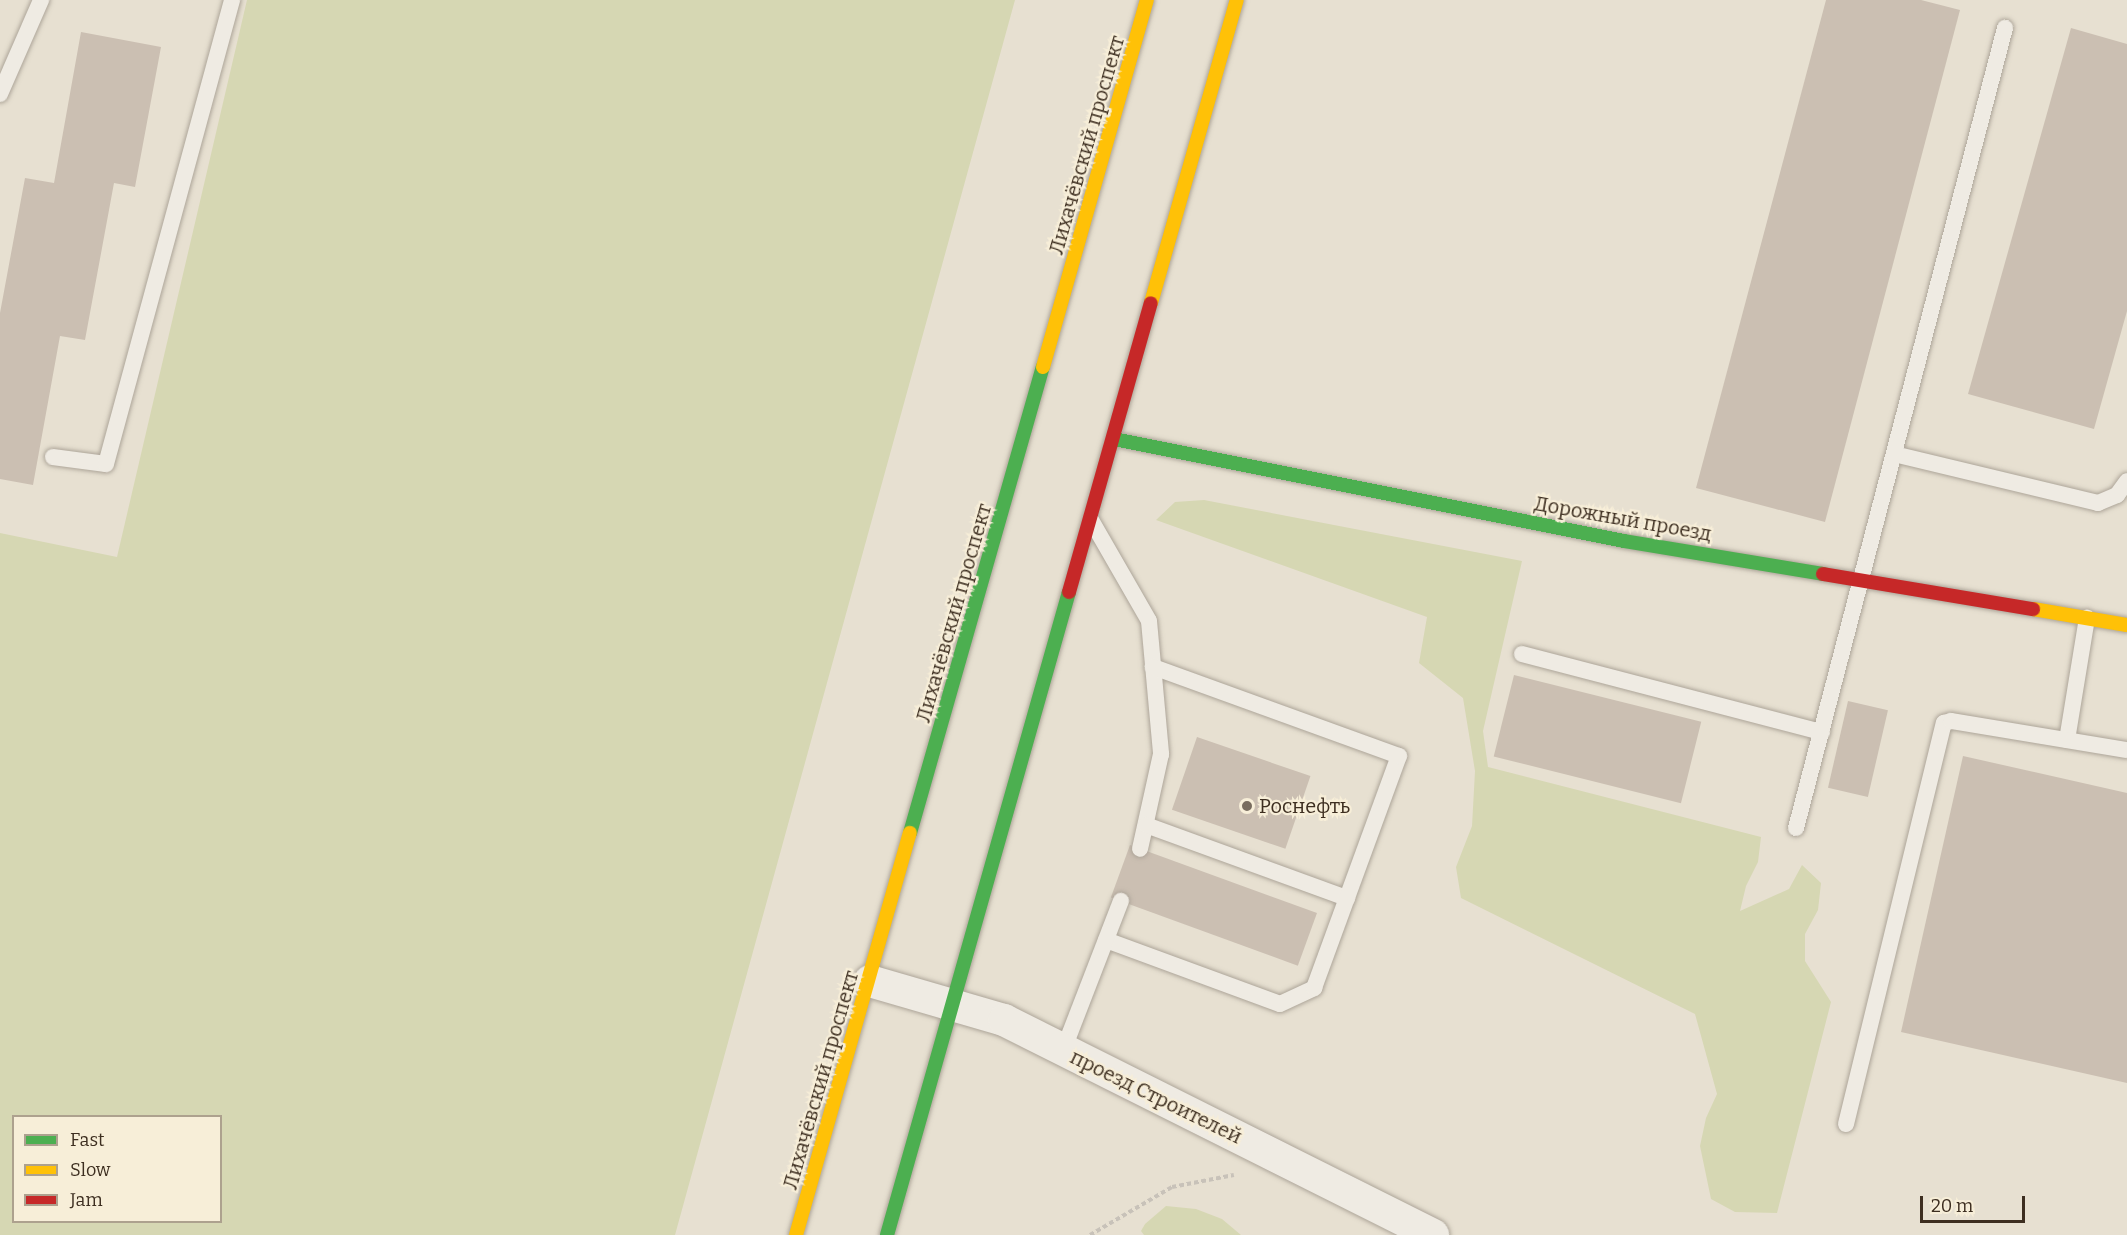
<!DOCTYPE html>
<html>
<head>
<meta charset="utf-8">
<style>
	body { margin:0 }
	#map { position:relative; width:2127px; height:1235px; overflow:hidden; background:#e7e0d1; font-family:Bitter,serif }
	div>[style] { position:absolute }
	.green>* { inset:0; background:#d6d7b3 }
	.building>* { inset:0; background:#cbbfb2; transform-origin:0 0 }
	.path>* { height:4px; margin-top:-2px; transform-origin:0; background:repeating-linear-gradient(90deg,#c8c2b9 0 4.5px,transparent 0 7.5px) }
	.roads { filter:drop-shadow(0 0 2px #ada599) drop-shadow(0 0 2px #ada599) }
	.lane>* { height:16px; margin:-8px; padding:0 8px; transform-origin:8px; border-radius:8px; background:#efebe3 }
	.street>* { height:32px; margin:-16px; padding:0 16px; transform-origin:16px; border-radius:16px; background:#efebe3 }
	.fast>* { height:14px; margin:-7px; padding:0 7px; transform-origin:7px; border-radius:7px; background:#4caf50 }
	.slow>* { height:14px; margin:-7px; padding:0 7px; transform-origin:7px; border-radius:7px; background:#ffc107 }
	.jam>* { height:14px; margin:-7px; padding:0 7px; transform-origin:7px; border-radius:7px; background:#c62828 }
	.dots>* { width:16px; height:16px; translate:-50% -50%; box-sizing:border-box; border:3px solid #f7eed8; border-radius:50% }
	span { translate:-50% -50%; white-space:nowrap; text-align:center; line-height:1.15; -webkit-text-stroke:4.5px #f7eed8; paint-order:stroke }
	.street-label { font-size:20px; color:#3d2e20 }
	.poi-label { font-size:20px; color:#3d2e20 }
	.left { translate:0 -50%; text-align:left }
	.legend { position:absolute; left:12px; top:1115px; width:210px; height:108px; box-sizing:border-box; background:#f7eed8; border:2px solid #ada18e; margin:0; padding:8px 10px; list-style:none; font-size:18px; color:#3d2e20 }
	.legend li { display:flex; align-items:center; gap:12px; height:30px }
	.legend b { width:30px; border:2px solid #ada18e }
	.scale { position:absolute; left:1920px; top:1196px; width:105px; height:27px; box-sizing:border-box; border:3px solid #3d2e20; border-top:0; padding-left:8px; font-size:18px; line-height:21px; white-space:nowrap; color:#3d2e20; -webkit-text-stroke:4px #f7eed8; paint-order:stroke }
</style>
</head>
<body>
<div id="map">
	<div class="green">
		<div style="clip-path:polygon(evenodd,247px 0,1015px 0,675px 1235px,0 1235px,0 533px,117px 557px,247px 0,220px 1116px,220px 1222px,14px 1222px,14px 1116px,220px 1116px)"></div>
		<div style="clip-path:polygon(1204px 500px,1522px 561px,1483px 731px,1488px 767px,1761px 837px,1758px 862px,1746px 886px,1740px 911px,1789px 889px,1802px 865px,1821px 883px,1818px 910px,1805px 934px,1805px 961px,1831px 1002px,1777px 1213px,1735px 1212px,1711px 1199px,1700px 1146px,1706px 1118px,1717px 1094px,1695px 1014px,1461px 898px,1456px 867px,1472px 826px,1475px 771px,1463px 698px,1419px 663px,1427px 617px,1156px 520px,1175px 502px)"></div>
		<div style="clip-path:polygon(1166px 1206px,1196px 1209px,1222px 1219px,1241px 1235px,1144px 1235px,1141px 1231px,1145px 1224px)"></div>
	</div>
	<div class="building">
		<div style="clip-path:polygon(1826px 0,1921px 0,1960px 10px,1825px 522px,1696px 488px)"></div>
		<div style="clip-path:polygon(2071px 28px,2127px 44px,2127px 311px,2094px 429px,1968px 394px)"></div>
		<div style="clip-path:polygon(81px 32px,161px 47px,135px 187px,114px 183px,85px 340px,60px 336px,33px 485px,0 479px,0 313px,25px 178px,54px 183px)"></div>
		<div style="left:1514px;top:675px;width:193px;height:84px;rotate:14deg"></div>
		<div style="left:1848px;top:701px;width:41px;height:89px;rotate:13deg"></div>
		<div style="left:1197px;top:737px;width:120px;height:77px;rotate:19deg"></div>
		<div style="clip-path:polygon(1963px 756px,2127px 793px,2127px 1083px,1901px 1032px)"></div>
		<div style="left:1130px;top:845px;width:199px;height:56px;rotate:20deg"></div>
	</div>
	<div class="path">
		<div style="left:1090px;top:1235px;width:95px;rotate:-30.3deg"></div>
		<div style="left:1172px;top:1187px;width:63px;rotate:-11deg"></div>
	</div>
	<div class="roads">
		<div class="lane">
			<div style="left:0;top:94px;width:103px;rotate:-66.4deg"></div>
			<div style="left:1894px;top:454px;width:210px;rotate:13.5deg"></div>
			<div style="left:2098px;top:503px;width:21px;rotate:-23deg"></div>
			<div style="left:2117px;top:495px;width:17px;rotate:-54deg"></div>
			<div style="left:53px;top:457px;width:53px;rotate:7.5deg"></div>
			<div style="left:106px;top:464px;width:481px;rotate:-74.8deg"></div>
			<div style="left:1091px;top:520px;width:116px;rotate:60.1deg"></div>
			<div style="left:1149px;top:621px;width:134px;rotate:84.8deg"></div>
			<div style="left:1161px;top:754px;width:97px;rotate:102.5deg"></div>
			<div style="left:1522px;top:654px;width:310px;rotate:14.6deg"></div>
			<div style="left:2067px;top:740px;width:124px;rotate:-80.7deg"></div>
			<div style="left:1146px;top:825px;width:214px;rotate:20deg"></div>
			<div style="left:1796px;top:828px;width:827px;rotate:-75.36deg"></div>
			<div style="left:1106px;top:940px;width:185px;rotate:20.2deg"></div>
			<div style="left:1280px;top:1004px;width:38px;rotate:-25deg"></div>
			<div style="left:1314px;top:988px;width:247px;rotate:-69.9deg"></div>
			<div style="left:1399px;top:756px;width:262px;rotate:-160.1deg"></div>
			<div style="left:1063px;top:1051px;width:161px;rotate:-68.9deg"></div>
			<div style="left:1846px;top:1124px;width:413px;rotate:-76.3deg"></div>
			<div style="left:1944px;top:723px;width:7px;rotate:-16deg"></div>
			<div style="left:1951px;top:721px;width:178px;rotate:9.4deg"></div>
		</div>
		<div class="street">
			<div style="left:870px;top:981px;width:140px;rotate:16.2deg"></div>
			<div style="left:1004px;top:1020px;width:480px;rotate:26.6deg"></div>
		</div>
		<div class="fast">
			<div style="left:1114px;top:439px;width:520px;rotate:11.31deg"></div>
			<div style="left:1624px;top:541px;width:202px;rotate:9.4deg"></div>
			<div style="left:910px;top:833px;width:485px;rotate:-74.1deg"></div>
			<div style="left:887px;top:1235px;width:668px;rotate:-74.2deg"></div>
		</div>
		<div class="slow">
			<div style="left:1151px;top:303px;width:315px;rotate:-74.2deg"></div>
			<div style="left:1043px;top:367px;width:381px;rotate:-74.2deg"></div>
			<div style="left:2033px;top:609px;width:95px;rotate:9.7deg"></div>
			<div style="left:796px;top:1235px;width:418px;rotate:-74.2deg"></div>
		</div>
		<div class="jam">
			<div style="left:1823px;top:574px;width:213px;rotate:9.5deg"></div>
			<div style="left:1069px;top:592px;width:300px;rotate:-74.2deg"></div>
		</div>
	</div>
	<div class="dots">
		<div style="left:1247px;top:806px;background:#786c5e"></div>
	</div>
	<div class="street-label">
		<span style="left:1087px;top:145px;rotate:-74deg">Лихачёвский проспект</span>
		<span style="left:1623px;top:519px;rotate:10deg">Дорожный проезд</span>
		<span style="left:954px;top:613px;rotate:-74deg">Лихачёвский проспект</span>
		<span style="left:821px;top:1080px;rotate:-74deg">Лихачёвский проспект</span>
		<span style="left:1156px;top:1097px;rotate:26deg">проезд Строителей</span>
	</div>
	<div class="poi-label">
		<span class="left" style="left:1259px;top:806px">Роснефть</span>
	</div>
	<ul class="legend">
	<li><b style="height:8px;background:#4caf50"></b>Fast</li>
	<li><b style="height:8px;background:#ffc107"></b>Slow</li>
	<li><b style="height:8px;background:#c62828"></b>Jam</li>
	</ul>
	<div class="scale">20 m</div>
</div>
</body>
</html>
